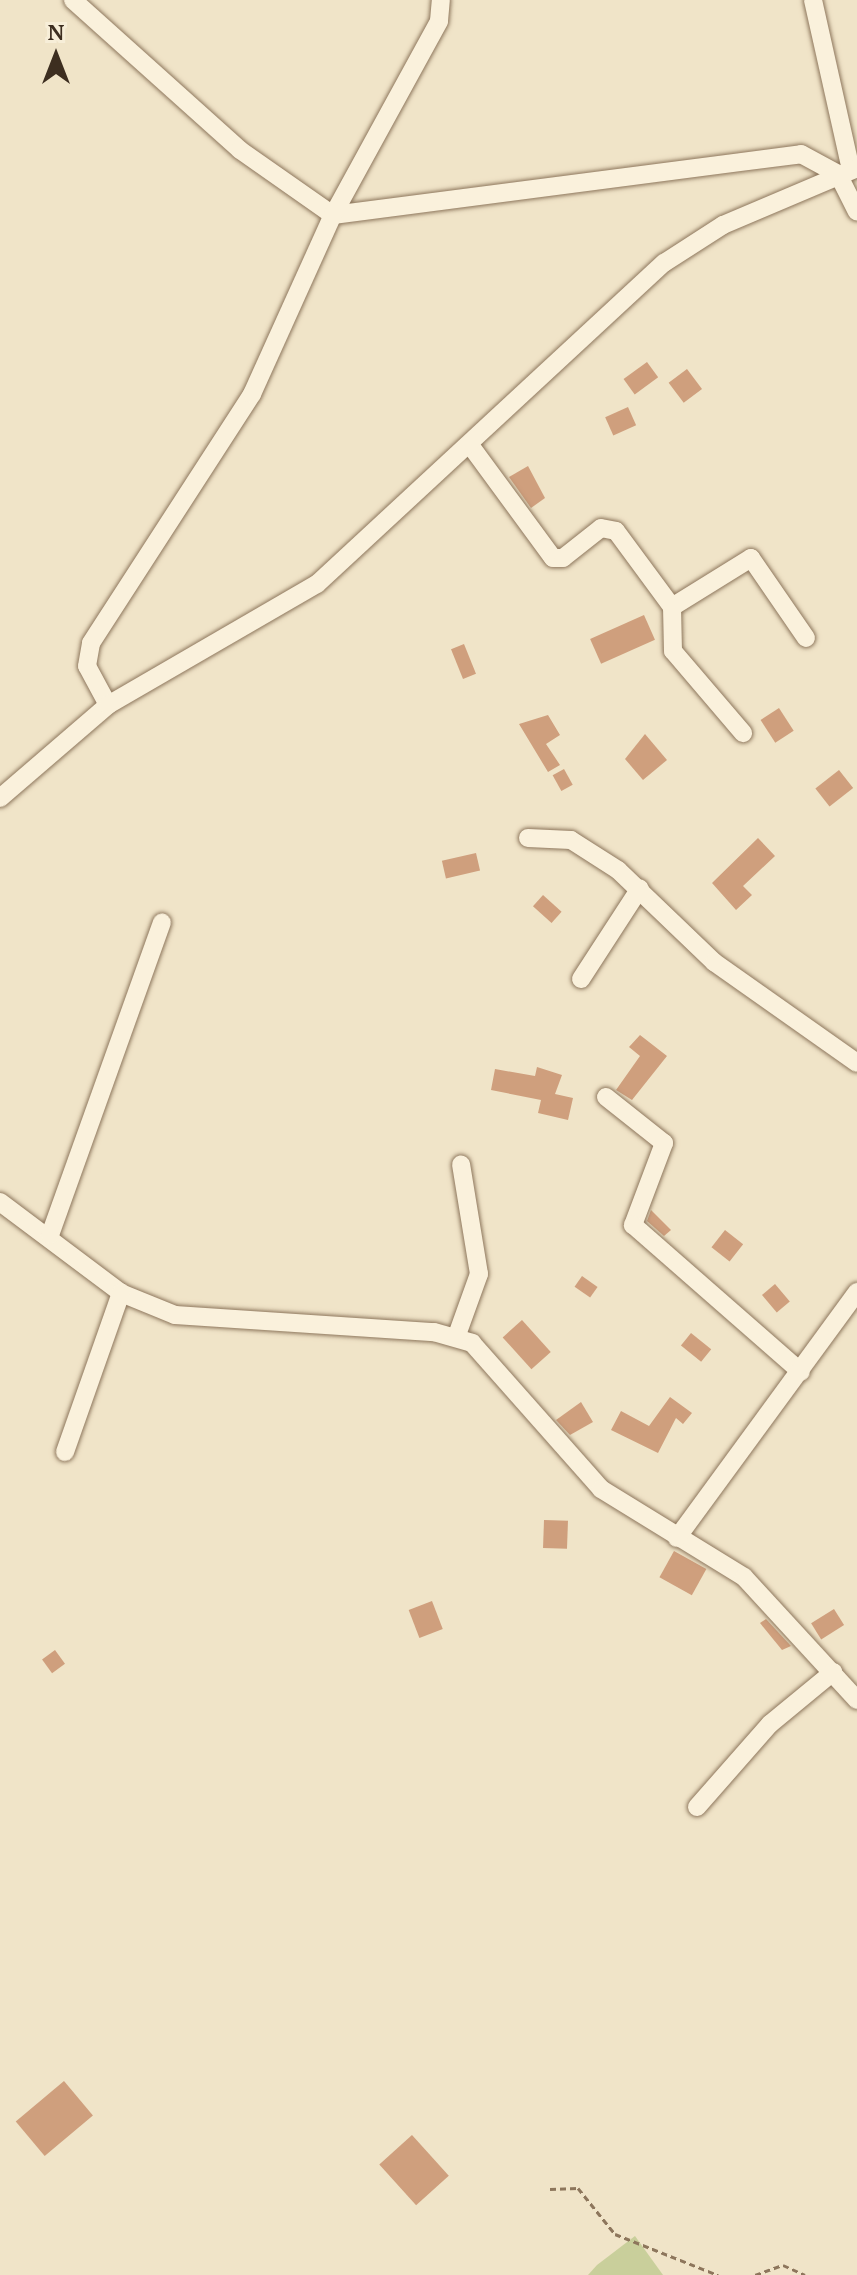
<!DOCTYPE html>
<html>
<head>
<meta charset="utf-8">
<style>
	body { margin:0 }
	#map { position:relative; width:857px; height:2275px; overflow:hidden; background:#f0e4c8; font-family:"PT Serif",serif }
	div>[style] { position:absolute }
	.green>* { inset:0; background:#c9cf9b }
	.building>* { inset:0; background:#cf9f7d; transform-origin:0 0 }
	.path>* { height:3px; margin-top:-1.5px; transform-origin:0; background:repeating-linear-gradient(90deg,#8d765c 0 6px,transparent 0 10px) }
	.roads { filter:drop-shadow(0 0 2px #8d765c) drop-shadow(0 0 2px #8d765c) }
	.minor>* { height:18px; margin:-9px; padding:0 9px; transform-origin:9px; border-radius:9px; background:#faf1dc }
	span { translate:-50% -50%; white-space:nowrap; text-align:center; line-height:1.15; -webkit-text-stroke:7px #f7eed8; paint-order:stroke }
	.north { position:absolute; left:16px; top:16px; width:80px; height:80px; -webkit-text-stroke:6px #f7eed8; paint-order:stroke; rotate:0deg; font-size:22px; font-weight:700; line-height:32px; text-align:center; color:#3d2e20 }
	.north::after { content:''; display:block; margin:auto; width:28px; height:36px; background:#3d2e20; clip-path:polygon(50% 0,100% 100%,50% 72%,0 100%) }
</style>
</head>
<body>
<div id="map">
	<div class="green">
		<div style="clip-path:polygon(635px 2236px,663px 2275px,588px 2275px,597px 2265px)"></div>
	</div>
	<div class="building">
		<div style="left:647px;top:362px;width:19px;height:29px;rotate:54deg"></div>
		<div style="left:687px;top:369px;width:25px;height:23px;rotate:53deg"></div>
		<div style="left:628px;top:407px;width:20px;height:25px;rotate:66deg"></div>
		<div style="clip-path:polygon(528px 466px,545px 498px,531px 508px,509px 477px)"></div>
		<div style="left:644px;top:615px;width:27px;height:59px;rotate:66deg"></div>
		<div style="left:464px;top:644px;width:32px;height:14px;rotate:68deg"></div>
		<div style="left:779px;top:708px;width:27px;height:22px;rotate:57deg"></div>
		<div style="clip-path:polygon(548px 715px,560px 735px,546px 744px,560px 765px,548px 772px,519px 724px)"></div>
		<div style="clip-path:polygon(645px 734px,667px 760px,643px 780px,625px 759px)"></div>
		<div style="left:564px;top:769px;width:18px;height:13px;rotate:61deg"></div>
		<div style="left:839px;top:770px;width:23px;height:30px;rotate:52deg"></div>
		<div style="clip-path:polygon(758px 838px,775px 856px,743px 886px,752px 895px,736px 910px,712px 883px)"></div>
		<div style="left:476px;top:853px;width:18px;height:35px;rotate:77deg"></div>
		<div style="left:543px;top:895px;width:25px;height:15px;rotate:42deg"></div>
		<div style="clip-path:polygon(640px 1035px,667px 1056px,632px 1100px,616px 1090px,640px 1056px,629px 1047px)"></div>
		<div style="clip-path:polygon(537px 1067px,562px 1075px,555px 1094px,573px 1098px,568px 1120px,538px 1113px,541px 1100px,491px 1090px,495px 1069px,535px 1076px)"></div>
		<div style="clip-path:polygon(651px 1210px,671px 1230px,664px 1236px,647px 1221px)"></div>
		<div style="left:725px;top:1230px;width:23px;height:22px;rotate:38deg"></div>
		<div style="left:582px;top:1276px;width:19px;height:13px;rotate:35deg"></div>
		<div style="left:775px;top:1284px;width:23px;height:17px;rotate:50deg"></div>
		<div style="left:522px;top:1320px;width:43px;height:26px;rotate:48deg"></div>
		<div style="left:691px;top:1333px;width:26px;height:16px;rotate:39deg"></div>
		<div style="clip-path:polygon(670px 1397px,692px 1413px,683px 1424px,676px 1418px,658px 1453px,611px 1430px,621px 1411px,649px 1426px)"></div>
		<div style="clip-path:polygon(581px 1402px,593px 1422px,570px 1435px,556px 1420px)"></div>
		<div style="left:544px;top:1520px;width:24px;height:28px;rotate:2deg"></div>
		<div style="left:674px;top:1551px;width:37px;height:30px;rotate:29deg"></div>
		<div style="left:432px;top:1601px;width:30px;height:25px;rotate:69deg"></div>
		<div style="left:834px;top:1609px;width:19px;height:27px;rotate:58deg"></div>
		<div style="clip-path:polygon(766px 1619px,791px 1646px,782px 1650px,760px 1623px)"></div>
		<div style="left:55px;top:1650px;width:17px;height:16px;rotate:54deg"></div>
		<div style="left:64px;top:2081px;width:45px;height:63px;rotate:50deg"></div>
		<div style="left:412px;top:2135px;width:55px;height:44px;rotate:48deg"></div>
	</div>
	<div class="path">
		<div style="left:550px;top:2189px;width:28px;rotate:-2deg"></div>
		<div style="left:578px;top:2188px;width:59px;rotate:51.2deg"></div>
		<div style="left:615px;top:2234px;width:111px;rotate:21.7deg"></div>
		<div style="left:755px;top:2275px;width:30px;rotate:-20deg"></div>
		<div style="left:783px;top:2265px;width:24px;rotate:24deg"></div>
	</div>
	<div class="roads">
		<div class="minor">
			<div style="left:73px;top:0;width:224px;rotate:41.9deg"></div>
			<div style="left:240px;top:150px;width:113px;rotate:35deg"></div>
			<div style="left:333px;top:215px;width:472px;rotate:-7.4deg"></div>
			<div style="left:801px;top:154px;width:42px;rotate:28.4deg"></div>
			<div style="left:838px;top:174px;width:42px;rotate:63.4deg"></div>
			<div style="left:813px;top:0;width:174px;rotate:77.4deg"></div>
			<div style="left:470px;top:445px;width:140px;rotate:53.7deg"></div>
			<div style="left:553px;top:558px;width:10px"></div>
			<div style="left:563px;top:558px;width:48px;rotate:-38.3deg"></div>
			<div style="left:601px;top:528px;width:15px;rotate:11deg"></div>
			<div style="left:616px;top:531px;width:94px;rotate:53.6deg"></div>
			<div style="left:672px;top:607px;width:44px;rotate:88.7deg"></div>
			<div style="left:673px;top:651px;width:108px;rotate:49.5deg"></div>
			<div style="left:672px;top:607px;width:93px;rotate:-31.8deg"></div>
			<div style="left:751px;top:558px;width:97px;rotate:55.5deg"></div>
			<div style="left:108px;top:705px;width:44px;rotate:-118.3deg"></div>
			<div style="left:87px;top:666px;width:23px;rotate:-80deg"></div>
			<div style="left:91px;top:643px;width:297px;rotate:-57.1deg"></div>
			<div style="left:252px;top:394px;width:196px;rotate:-65.7deg"></div>
			<div style="left:333px;top:215px;width:221px;rotate:-61.3deg"></div>
			<div style="left:439px;top:21px;width:21px;rotate:-85deg"></div>
			<div style="left:0;top:798px;width:143px;rotate:-40.7deg"></div>
			<div style="left:108px;top:705px;width:241px;rotate:-30.1deg"></div>
			<div style="left:317px;top:584px;width:473px;rotate:-42.8deg"></div>
			<div style="left:664px;top:263px;width:70px;rotate:-32.8deg"></div>
			<div style="left:723px;top:225px;width:146px;rotate:-23deg"></div>
			<div style="left:528px;top:838px;width:43px;rotate:2.7deg"></div>
			<div style="left:571px;top:840px;width:56px;rotate:32.6deg"></div>
			<div style="left:618px;top:870px;width:133px;rotate:43.8deg"></div>
			<div style="left:714px;top:962px;width:175px;rotate:35.2deg"></div>
			<div style="left:581px;top:979px;width:108px;rotate:-57deg"></div>
			<div style="left:606px;top:1097px;width:74px;rotate:38.4deg"></div>
			<div style="left:664px;top:1143px;width:88px;rotate:110.7deg"></div>
			<div style="left:633px;top:1225px;width:223px;rotate:41.2deg"></div>
			<div style="left:0;top:1202px;width:151px;rotate:36.9deg"></div>
			<div style="left:121px;top:1293px;width:58px;rotate:22.2deg"></div>
			<div style="left:175px;top:1315px;width:260px;rotate:3.8deg"></div>
			<div style="left:434px;top:1332px;width:40px;rotate:16deg"></div>
			<div style="left:472px;top:1343px;width:195px;rotate:48.5deg"></div>
			<div style="left:601px;top:1489px;width:168px;rotate:31.6deg"></div>
			<div style="left:744px;top:1577px;width:167px;rotate:47.4deg"></div>
			<div style="left:50px;top:1235px;width:332px;rotate:-70.3deg"></div>
			<div style="left:457px;top:1335px;width:65px;rotate:-70.2deg"></div>
			<div style="left:479px;top:1274px;width:111px;rotate:-99.3deg"></div>
			<div style="left:65px;top:1452px;width:169px;rotate:-70.6deg"></div>
			<div style="left:677px;top:1538px;width:305px;rotate:-53.8deg"></div>
			<div style="left:697px;top:1807px;width:111px;rotate:-48.7deg"></div>
			<div style="left:770px;top:1724px;width:82px;rotate:-39.5deg"></div>
		</div>
	</div>
	<div class="north">N</div>
</div>
</body>
</html>
